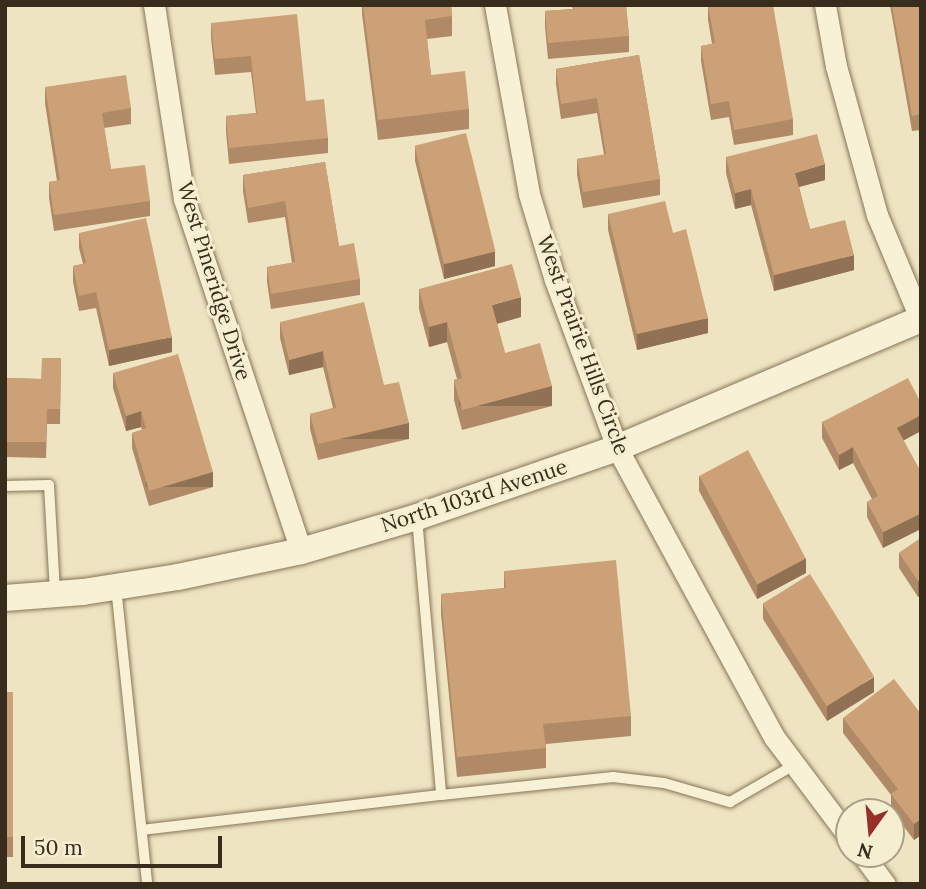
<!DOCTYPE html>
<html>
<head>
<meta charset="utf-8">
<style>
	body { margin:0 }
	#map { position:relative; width:926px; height:889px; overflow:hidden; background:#eee4c2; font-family:Lora,serif }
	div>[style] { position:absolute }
	.roads { filter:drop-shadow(0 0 2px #887559) drop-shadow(0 0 2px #887559) }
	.service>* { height:10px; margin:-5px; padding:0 5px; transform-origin:5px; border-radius:5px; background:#f9f1d5 }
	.minor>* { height:21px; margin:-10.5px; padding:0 10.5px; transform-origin:10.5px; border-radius:10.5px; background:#f9f1d5 }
	.tertiary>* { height:26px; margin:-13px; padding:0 13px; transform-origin:13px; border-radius:13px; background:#f9f1d5 }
	.wall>* { inset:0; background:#b08a66; transform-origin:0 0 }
	.shaded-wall>* { inset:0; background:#907153; transform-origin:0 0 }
	.building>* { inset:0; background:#cda177; transform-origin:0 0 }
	span { translate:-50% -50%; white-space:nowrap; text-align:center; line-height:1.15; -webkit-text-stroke:6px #f6eed1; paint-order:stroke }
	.street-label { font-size:21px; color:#382c1d }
	.frame { position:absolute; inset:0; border:7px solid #382c1d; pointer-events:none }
	.north { position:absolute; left:835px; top:798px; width:70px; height:70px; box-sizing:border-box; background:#f6eed1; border:2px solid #aaa089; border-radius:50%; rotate:195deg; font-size:19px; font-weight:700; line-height:28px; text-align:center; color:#382c1d }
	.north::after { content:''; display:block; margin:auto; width:24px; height:32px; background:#982f28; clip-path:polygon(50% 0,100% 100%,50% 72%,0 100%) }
	.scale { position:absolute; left:21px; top:836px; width:201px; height:32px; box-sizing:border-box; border:4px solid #382c1d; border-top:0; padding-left:9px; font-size:21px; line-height:24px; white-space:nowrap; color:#382c1d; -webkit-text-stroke:5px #f6eed1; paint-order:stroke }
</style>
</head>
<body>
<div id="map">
	<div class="roads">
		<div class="service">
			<div style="left:5px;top:486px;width:44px;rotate:-1.3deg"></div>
			<div style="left:49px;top:485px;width:109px;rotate:86.8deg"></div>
			<div style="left:417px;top:518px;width:278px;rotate:85deg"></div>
			<div style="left:441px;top:795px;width:173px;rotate:-6deg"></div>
			<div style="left:613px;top:777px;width:51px;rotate:6.7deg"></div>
			<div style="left:664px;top:783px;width:69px;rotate:16.1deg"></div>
			<div style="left:730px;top:802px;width:74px;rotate:-30deg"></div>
			<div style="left:116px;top:587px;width:299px;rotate:84deg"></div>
			<div style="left:142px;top:830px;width:301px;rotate:-6.7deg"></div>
		</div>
		<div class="minor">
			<div style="left:154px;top:5px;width:196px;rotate:81.2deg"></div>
			<div style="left:184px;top:199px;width:371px;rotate:71.6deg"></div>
			<div style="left:495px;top:5px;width:192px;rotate:79.8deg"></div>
			<div style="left:529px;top:194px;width:90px;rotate:73.2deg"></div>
			<div style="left:555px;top:280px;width:179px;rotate:69.7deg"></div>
			<div style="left:617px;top:448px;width:329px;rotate:61.5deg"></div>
			<div style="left:774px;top:737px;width:125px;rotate:53.1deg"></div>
			<div style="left:825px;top:5px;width:62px;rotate:79.8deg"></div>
			<div style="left:836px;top:66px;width:155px;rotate:74.6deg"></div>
			<div style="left:877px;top:215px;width:114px;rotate:67.3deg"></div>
			<div style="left:862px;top:854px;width:38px;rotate:53deg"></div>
		</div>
		<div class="tertiary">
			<div style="left:5px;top:598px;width:78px;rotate:-4.4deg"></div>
			<div style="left:83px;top:592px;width:96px;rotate:-9deg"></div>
			<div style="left:178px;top:577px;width:126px;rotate:-11.9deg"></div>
			<div style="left:301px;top:551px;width:121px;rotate:-16.3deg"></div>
			<div style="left:417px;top:517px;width:212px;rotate:-19deg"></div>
			<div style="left:617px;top:448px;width:330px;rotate:-23deg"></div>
		</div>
	</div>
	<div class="wall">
		<div style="clip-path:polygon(362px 5px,451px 5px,452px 16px,452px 36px,427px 39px,431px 75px,469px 109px,469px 129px,378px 140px,362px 14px)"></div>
		<div style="clip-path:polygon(572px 5px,626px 5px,629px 36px,629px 52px,548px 59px,545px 27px,545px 11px,573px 9px)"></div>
		<div style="clip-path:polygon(708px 5px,793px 119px,793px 135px,734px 145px,729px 117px,711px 120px,701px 61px,701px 46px,712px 44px,708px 20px)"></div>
		<div style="clip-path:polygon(890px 5px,921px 5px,921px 130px,912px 131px)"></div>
		<div style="clip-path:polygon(211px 23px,306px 101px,328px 138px,328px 153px,229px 164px,226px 132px,226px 116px,256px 113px,251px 72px,215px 75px,211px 38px)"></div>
		<div style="clip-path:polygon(639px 55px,660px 179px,660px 195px,583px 208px,577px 175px,577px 159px,604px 155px,597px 113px,561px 119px,556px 84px,556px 69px)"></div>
		<div style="clip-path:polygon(45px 87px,131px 108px,131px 124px,104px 128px,111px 169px,150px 201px,150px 216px,54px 231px,49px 198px,49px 182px,57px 181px,45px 103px)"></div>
		<div style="clip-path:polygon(415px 146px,495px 266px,444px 279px,415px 161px)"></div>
		<div style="clip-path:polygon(726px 157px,825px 180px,799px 187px,810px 229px,854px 270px,774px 291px,751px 205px,735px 209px,726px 173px)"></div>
		<div style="clip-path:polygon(325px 162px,339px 246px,360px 279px,360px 295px,271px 309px,267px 282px,267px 267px,292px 263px,285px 217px,248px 223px,243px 191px,243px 175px)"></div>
		<div style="clip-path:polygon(608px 214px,673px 233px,708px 333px,637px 350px,608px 230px)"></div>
		<div style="clip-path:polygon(79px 233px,172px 352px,109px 366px,96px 308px,79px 311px,73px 282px,73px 266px,83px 264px,79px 248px)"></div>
		<div style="clip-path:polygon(419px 289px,521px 317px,497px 324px,505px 353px,552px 406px,462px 430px,454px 400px,454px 380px,457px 379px,447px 342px,429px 347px,419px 309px)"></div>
		<div style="clip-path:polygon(280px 322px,384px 385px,409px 439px,318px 460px,310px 429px,310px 414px,333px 408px,323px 367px,289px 375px,280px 338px)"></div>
		<div style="clip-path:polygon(61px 358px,60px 424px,47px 424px,46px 458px,5px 457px,5px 378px,41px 379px)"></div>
		<div style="clip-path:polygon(113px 373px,213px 487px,149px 506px,132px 448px,132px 433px,142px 430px,141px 427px,126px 431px,113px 388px)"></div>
		<div style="clip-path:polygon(921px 403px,921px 431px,903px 440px,883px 548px,867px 517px,867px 502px,872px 499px,853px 463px,839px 470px,822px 438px,822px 422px)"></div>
		<div style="clip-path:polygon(699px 476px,806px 573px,757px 599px,699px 491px)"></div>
		<div style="clip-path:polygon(921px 538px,918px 597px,899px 568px,899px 553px)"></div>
		<div style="clip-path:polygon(504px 571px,631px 716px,631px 736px,546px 744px,546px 768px,457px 777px,441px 614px,441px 594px,504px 588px)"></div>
		<div style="clip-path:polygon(763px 604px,874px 692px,827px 721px,763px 619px)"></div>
		<div style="left:5px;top:692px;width:8px;height:165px"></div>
		<div style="clip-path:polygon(921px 714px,921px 835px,914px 840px,891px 810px,891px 795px,843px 733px,843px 718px)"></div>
	</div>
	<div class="shaded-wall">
		<div style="clip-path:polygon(825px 164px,825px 180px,795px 188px,795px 173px)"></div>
		<div style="clip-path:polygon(751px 189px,751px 205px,735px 209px,735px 193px)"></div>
		<div style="clip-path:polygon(495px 251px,495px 266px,444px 279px,444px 263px)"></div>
		<div style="clip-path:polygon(854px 255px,854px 270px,774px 291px,774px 275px)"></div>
		<div style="clip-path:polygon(521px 297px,521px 317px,492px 325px,492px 305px)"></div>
		<div style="clip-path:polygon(708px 318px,708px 333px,637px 350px,637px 334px)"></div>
		<div style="clip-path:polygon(447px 322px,447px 342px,429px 347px,429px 327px)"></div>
		<div style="clip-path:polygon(172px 337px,172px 352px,109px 366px,109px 350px)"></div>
		<div style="clip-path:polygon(323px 351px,323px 367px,289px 375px,289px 360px)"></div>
		<div style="left:552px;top:386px;width:20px;height:93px;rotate:90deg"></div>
		<div style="clip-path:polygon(141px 411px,141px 427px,126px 431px,126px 416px)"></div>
		<div style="clip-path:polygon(921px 415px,921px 431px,897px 444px,897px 428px)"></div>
		<div style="left:409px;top:423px;width:16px;height:93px;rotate:90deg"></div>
		<div style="clip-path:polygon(853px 447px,853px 463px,839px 470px,839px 455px)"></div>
		<div style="left:213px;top:472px;width:15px;height:67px;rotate:90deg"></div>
		<div style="clip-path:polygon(921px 513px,921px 529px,883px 548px,883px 532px)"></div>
		<div style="clip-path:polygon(806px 558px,806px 573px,757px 599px,757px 583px)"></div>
		<div style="clip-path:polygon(921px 579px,921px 595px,918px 597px,918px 581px)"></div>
		<div style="clip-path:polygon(874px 677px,874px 692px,827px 721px,827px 706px)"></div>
		<div style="clip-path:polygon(921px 819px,921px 835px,914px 840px,914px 824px)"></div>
	</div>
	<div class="building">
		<div style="clip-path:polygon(363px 5px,451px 5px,452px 16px,425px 20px,431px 75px,465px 71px,469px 109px,378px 120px)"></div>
		<div style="clip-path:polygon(574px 5px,626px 5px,629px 36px,548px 43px,545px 11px,574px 9px)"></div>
		<div style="clip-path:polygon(708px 5px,773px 5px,793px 119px,734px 130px,729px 101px,711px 104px,701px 46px,715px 43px)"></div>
		<div style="clip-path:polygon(892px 5px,921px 5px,921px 114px,912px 116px)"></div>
		<div style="clip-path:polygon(297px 14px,306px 101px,324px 99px,328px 138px,229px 148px,226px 116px,257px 113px,251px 56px,215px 59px,211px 23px)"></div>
		<div style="clip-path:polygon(639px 55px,660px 179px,583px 192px,577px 159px,606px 154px,597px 98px,561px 104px,556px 69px)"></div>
		<div style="clip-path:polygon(126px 75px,131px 108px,102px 113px,111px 169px,145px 165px,150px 201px,54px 215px,49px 182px,60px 180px,45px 87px)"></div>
		<div style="left:466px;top:133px;width:122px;height:53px;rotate:76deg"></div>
		<div style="clip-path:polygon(817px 134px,825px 164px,795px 173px,810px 229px,845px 220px,854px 255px,774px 275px,751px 189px,735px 193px,726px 157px)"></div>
		<div style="clip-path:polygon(325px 162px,339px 246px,354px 243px,360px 279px,271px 294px,267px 267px,295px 262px,285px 201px,248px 208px,243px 175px)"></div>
		<div style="clip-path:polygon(665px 201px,673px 233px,686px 229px,708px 318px,637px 334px,608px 214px)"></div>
		<div style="clip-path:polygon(146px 218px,172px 337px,109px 350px,96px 292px,79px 296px,73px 266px,86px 263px,79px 233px)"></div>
		<div style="clip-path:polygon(512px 264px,521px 297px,492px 305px,505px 353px,540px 343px,552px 386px,462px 410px,454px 380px,462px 378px,447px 322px,429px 327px,419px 289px)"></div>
		<div style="clip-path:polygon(364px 302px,384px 385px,399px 382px,409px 423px,318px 444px,310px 414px,336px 408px,323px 351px,289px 360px,280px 322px)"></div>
		<div style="clip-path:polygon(178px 354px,213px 472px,149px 491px,132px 433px,146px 428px,141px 411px,126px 416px,113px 373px)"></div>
		<div style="clip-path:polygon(42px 358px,61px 358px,60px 409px,47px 409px,46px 442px,5px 442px,5px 378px,41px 379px)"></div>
		<div style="clip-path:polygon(908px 378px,921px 403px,921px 415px,897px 428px,921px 472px,921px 513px,883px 532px,867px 502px,878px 496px,853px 447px,839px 455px,822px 422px)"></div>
		<div style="left:748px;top:450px;width:123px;height:55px;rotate:62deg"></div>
		<div style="clip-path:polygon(921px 538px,921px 579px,918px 581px,899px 553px)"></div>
		<div style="clip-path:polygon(616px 560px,631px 716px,543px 724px,546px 748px,457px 757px,441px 594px,506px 588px,504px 571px)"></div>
		<div style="left:810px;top:574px;width:121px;height:56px;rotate:58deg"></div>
		<div style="clip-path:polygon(894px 679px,921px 714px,921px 819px,914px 824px,891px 794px,898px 789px,843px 718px)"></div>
		<div style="left:5px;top:692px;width:8px;height:145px"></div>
	</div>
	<div class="street-label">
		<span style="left:214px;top:281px;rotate:73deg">West Pineridge Drive</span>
		<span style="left:583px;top:345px;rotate:70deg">West Prairie Hills Circle</span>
		<span style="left:474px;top:496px;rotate:-18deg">North 103rd Avenue</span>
	</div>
	<div class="frame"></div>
	<div class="north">N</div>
	<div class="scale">50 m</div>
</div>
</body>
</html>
